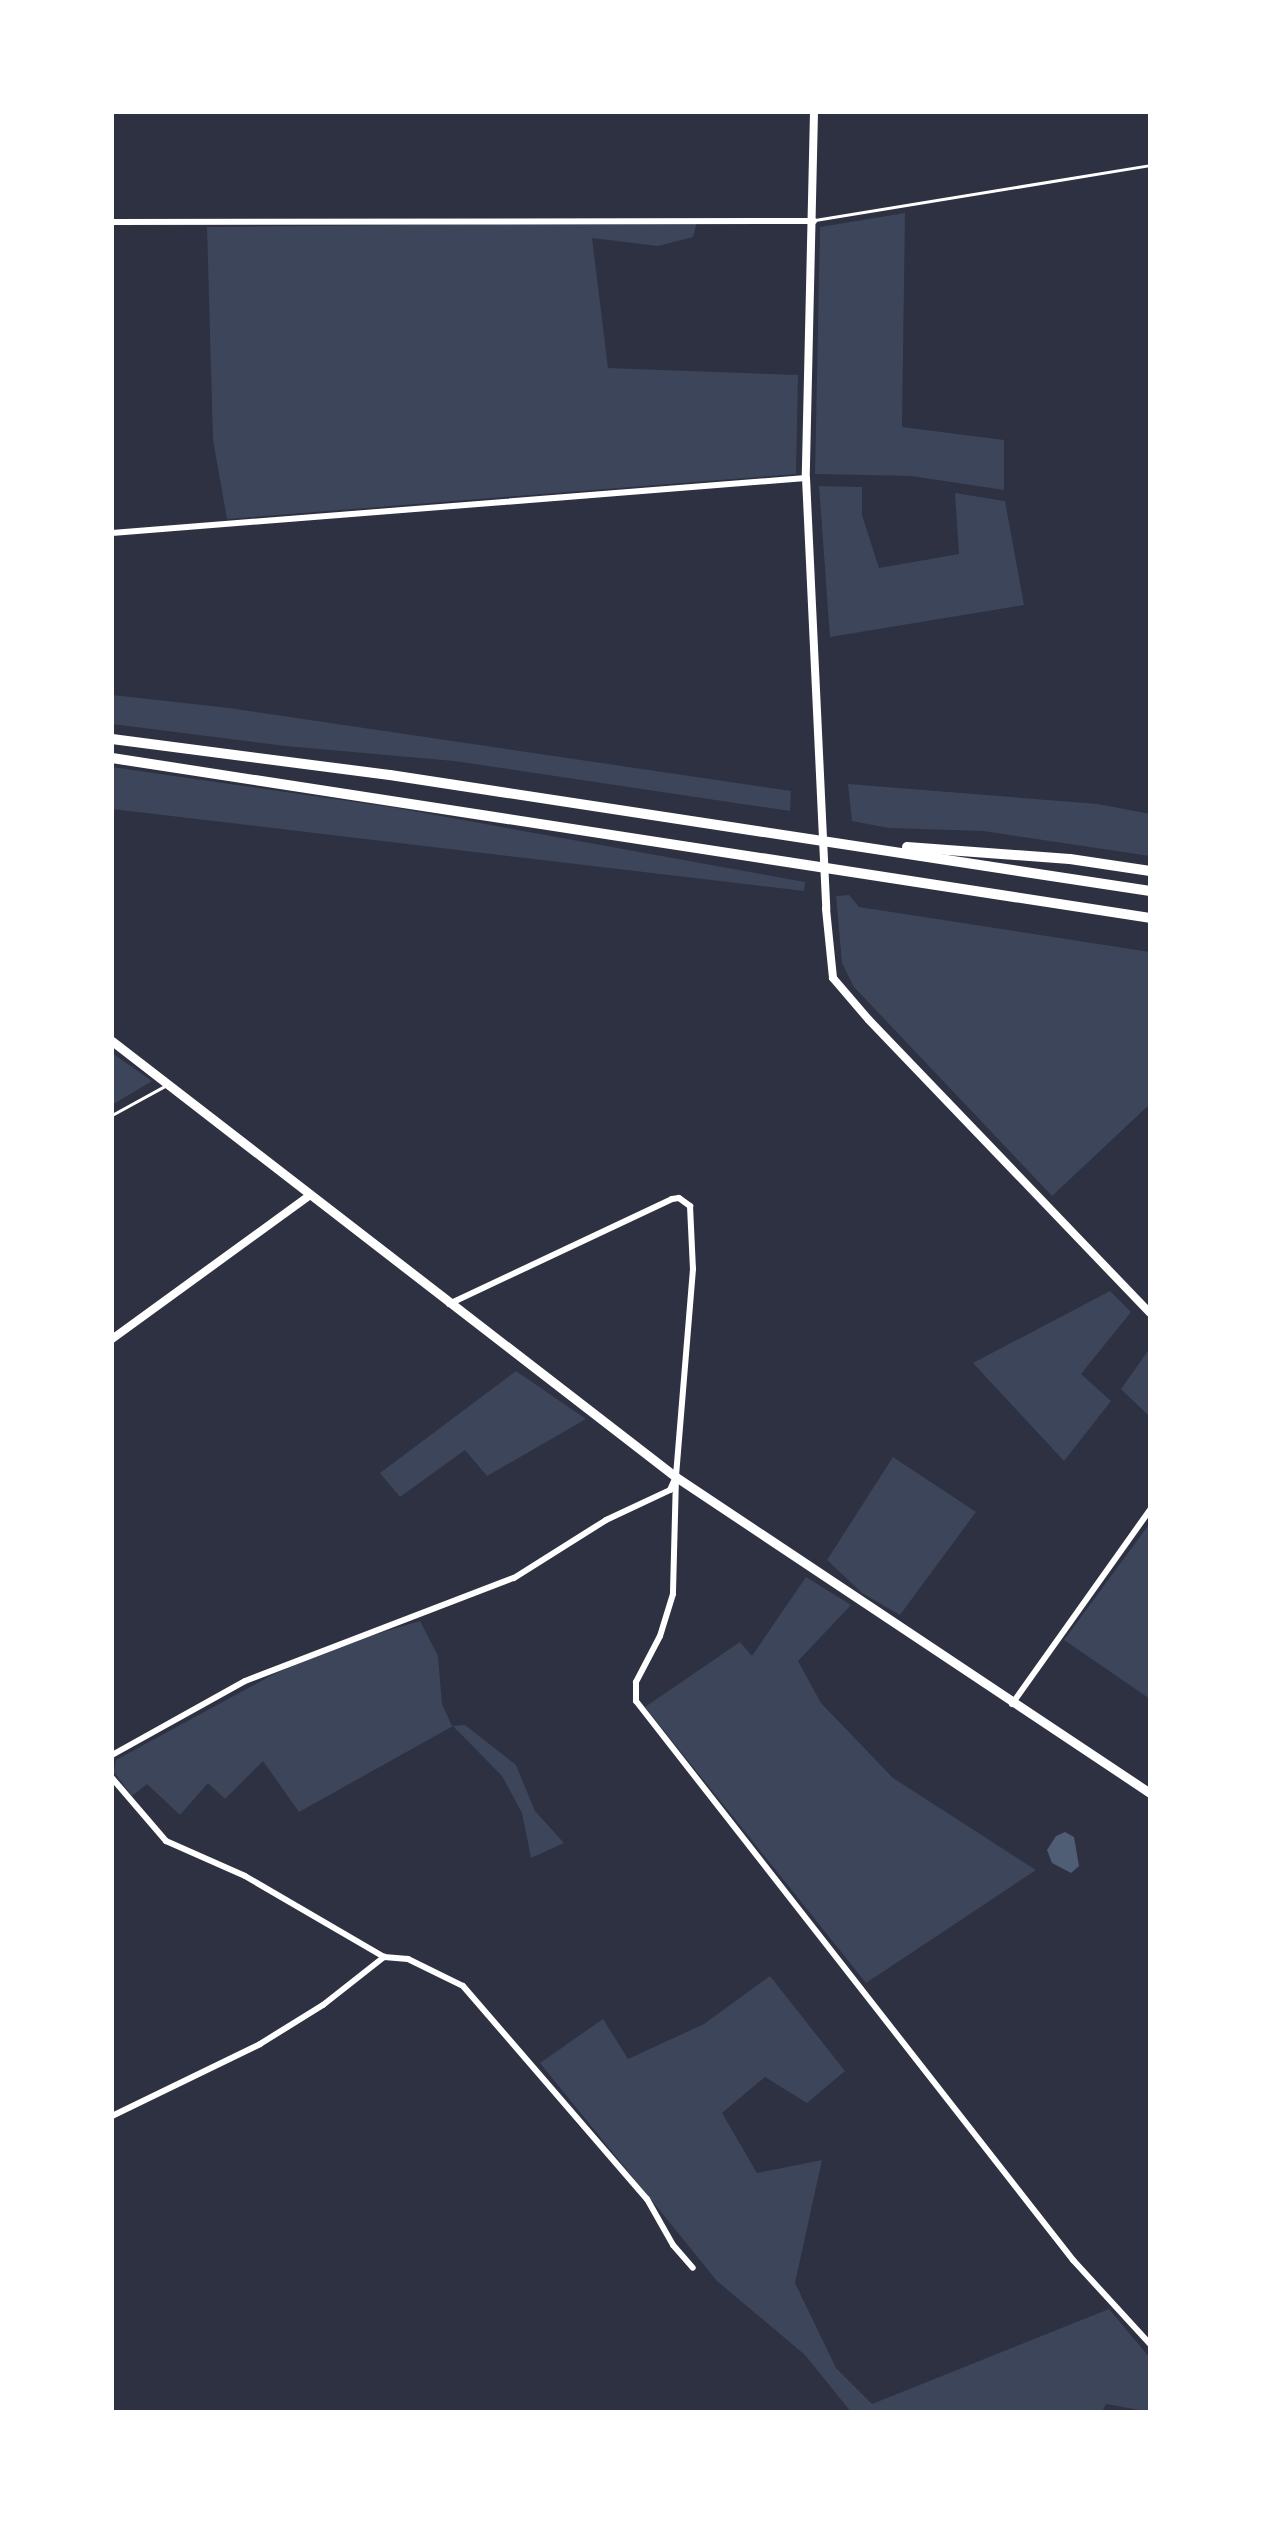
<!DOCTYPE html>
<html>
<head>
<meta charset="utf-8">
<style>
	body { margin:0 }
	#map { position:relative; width:1262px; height:2524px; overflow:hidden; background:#2d3142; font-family:"Fira Sans",sans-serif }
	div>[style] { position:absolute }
	.green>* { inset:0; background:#3c4559 }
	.water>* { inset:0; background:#4f5d75 }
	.service>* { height:2.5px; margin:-1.25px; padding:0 1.25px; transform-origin:1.25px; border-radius:1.25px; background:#fff }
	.minor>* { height:6px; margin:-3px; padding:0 3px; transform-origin:3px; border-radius:3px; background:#fff }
	.tertiary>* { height:8px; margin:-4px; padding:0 4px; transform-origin:4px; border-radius:4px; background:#fff }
	.secondary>* { height:9px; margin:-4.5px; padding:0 4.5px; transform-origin:4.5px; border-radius:4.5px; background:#fff }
	.motorway>* { height:10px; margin:-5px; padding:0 5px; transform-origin:5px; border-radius:5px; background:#fff }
	span { translate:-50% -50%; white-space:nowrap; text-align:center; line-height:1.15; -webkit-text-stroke:5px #fff; paint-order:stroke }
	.frame { position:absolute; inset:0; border:114px solid #fff; pointer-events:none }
</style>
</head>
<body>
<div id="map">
	<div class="green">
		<div style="clip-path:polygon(905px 213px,902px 427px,1004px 440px,1004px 490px,911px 476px,815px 474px,820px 227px)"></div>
		<div style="clip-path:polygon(697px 222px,693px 237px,658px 246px,592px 238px,608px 368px,798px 375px,796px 474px,227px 519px,213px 440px,207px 227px)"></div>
		<div style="clip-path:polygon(819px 486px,862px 487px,862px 515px,879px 568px,959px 554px,955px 493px,1005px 501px,1024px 605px,830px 637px)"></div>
		<div style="clip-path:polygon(112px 695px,229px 708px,791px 791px,790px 811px,454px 761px,285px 746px,112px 724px)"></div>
		<div style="clip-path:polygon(112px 767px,397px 808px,805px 882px,804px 891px,112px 809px)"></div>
		<div style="clip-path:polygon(848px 784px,1098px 804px,1150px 814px,1150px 856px,983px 831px,888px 828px,852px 821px)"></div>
		<div style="clip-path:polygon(849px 895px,859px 907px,1150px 952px,1150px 1104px,1052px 1196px,854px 987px,842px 963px,836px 896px)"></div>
		<div style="clip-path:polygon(112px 1053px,152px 1081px,112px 1105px)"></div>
		<div style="clip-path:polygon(1110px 1291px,1131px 1312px,1081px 1374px,1111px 1401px,1064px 1461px,973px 1363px)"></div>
		<div style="clip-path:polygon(1150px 1348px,1150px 1417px,1121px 1389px)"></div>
		<div style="clip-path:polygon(516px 1371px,586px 1419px,487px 1476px,465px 1450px,400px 1497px,380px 1473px)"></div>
		<div style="clip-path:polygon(893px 1457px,976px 1512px,900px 1615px,862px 1593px,827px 1560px)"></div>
		<div style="clip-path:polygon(1150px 1523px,1150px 1699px,1064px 1640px)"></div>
		<div style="clip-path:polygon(806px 1577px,851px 1605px,798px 1661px,821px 1703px,893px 1778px,1036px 1870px,866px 1983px,645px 1707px,740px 1642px,752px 1656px)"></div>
		<div style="clip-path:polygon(420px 1621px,438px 1656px,442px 1704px,452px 1726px,465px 1725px,516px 1765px,535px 1811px,564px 1843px,531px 1858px,522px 1813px,502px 1776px,453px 1726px,299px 1812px,263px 1761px,225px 1799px,208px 1783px,180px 1815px,147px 1784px,132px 1796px,114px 1772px,116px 1760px,274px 1674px,346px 1643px)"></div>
		<div style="clip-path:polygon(770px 1976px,845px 2071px,807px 2103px,765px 2077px,722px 2113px,757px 2173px,822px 2160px,795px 2283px,836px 2368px,872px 2404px,1109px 2309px,1150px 2358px,1150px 2412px,1106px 2404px,1102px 2412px,851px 2412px,805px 2355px,717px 2281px,540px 2063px,603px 2019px,628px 2059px,704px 2024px)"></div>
	</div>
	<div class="water">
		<div style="clip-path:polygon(1065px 1832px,1074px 1837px,1079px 1866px,1071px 1873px,1052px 1863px,1047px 1850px,1056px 1836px)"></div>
	</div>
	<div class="service">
		<div style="left:815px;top:220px;width:339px;rotate:-9.3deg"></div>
		<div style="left:112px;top:1115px;width:60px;rotate:-28.7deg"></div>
	</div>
	<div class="minor">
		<div style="left:112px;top:222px;width:702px;rotate:-0.08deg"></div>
		<div style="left:112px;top:533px;width:696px;rotate:-4.53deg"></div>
		<div style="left:449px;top:1304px;width:246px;rotate:-25.2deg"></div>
		<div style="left:672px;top:1199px;width:7px;rotate:-8deg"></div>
		<div style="left:679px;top:1198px;width:14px;rotate:36deg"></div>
		<div style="left:690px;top:1206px;width:63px;rotate:87.3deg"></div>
		<div style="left:693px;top:1269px;width:209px;rotate:94.7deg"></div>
		<div style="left:676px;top:1477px;width:117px;rotate:91.5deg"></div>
		<div style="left:673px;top:1594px;width:44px;rotate:107.2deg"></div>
		<div style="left:660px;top:1636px;width:52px;rotate:117.6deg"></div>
		<div style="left:636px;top:1682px;width:19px;rotate:90deg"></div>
		<div style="left:636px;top:1701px;width:710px;rotate:51.98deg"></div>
		<div style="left:1073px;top:2260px;width:114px;rotate:47.5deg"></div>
		<div style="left:1012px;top:1704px;width:238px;rotate:-54.6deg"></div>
		<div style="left:112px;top:1755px;width:152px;rotate:-29.1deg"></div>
		<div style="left:245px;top:1681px;width:288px;rotate:-21deg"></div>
		<div style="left:514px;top:1578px;width:109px;rotate:-32.2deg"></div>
		<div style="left:606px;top:1520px;width:71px;rotate:-25.1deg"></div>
		<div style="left:670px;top:1490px;width:12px;rotate:-66deg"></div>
		<div style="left:112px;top:1778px;width:83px;rotate:49.4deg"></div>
		<div style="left:166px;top:1841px;width:86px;rotate:23.9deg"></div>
		<div style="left:245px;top:1876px;width:161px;rotate:30.2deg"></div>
		<div style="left:384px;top:1957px;width:24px;rotate:5deg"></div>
		<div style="left:408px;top:1959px;width:61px;rotate:26.1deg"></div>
		<div style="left:463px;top:1986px;width:281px;rotate:49.2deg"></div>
		<div style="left:647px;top:2199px;width:53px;rotate:60.5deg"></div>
		<div style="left:673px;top:2245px;width:30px;rotate:49deg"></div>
		<div style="left:112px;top:2116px;width:165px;rotate:-25.9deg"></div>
		<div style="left:260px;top:2044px;width:74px;rotate:-31.8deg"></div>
		<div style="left:323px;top:2005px;width:78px;rotate:-38.2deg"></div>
	</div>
	<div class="tertiary">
		<div style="left:814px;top:112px;width:366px;rotate:91.3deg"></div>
		<div style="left:806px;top:478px;width:431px;rotate:87.3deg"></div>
		<div style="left:826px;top:909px;width:69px;rotate:84.2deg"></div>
		<div style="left:833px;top:978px;width:55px;rotate:49.4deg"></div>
		<div style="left:869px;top:1020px;width:406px;rotate:46.2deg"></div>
		<div style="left:112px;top:1339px;width:245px;rotate:-36deg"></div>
	</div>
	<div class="secondary">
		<div style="left:112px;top:1041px;width:713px;rotate:37.71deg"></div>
		<div style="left:676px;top:1477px;width:570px;rotate:33.69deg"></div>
	</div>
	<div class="motorway">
		<div style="left:112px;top:739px;width:280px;rotate:7.4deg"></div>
		<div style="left:390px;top:775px;width:769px;rotate:8.68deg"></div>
		<div style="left:112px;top:758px;width:1050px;rotate:8.76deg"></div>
		<div style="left:907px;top:847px;width:163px;rotate:4.2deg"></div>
		<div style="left:1070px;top:859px;width:81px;rotate:8.5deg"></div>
	</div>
	<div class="frame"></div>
</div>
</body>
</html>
